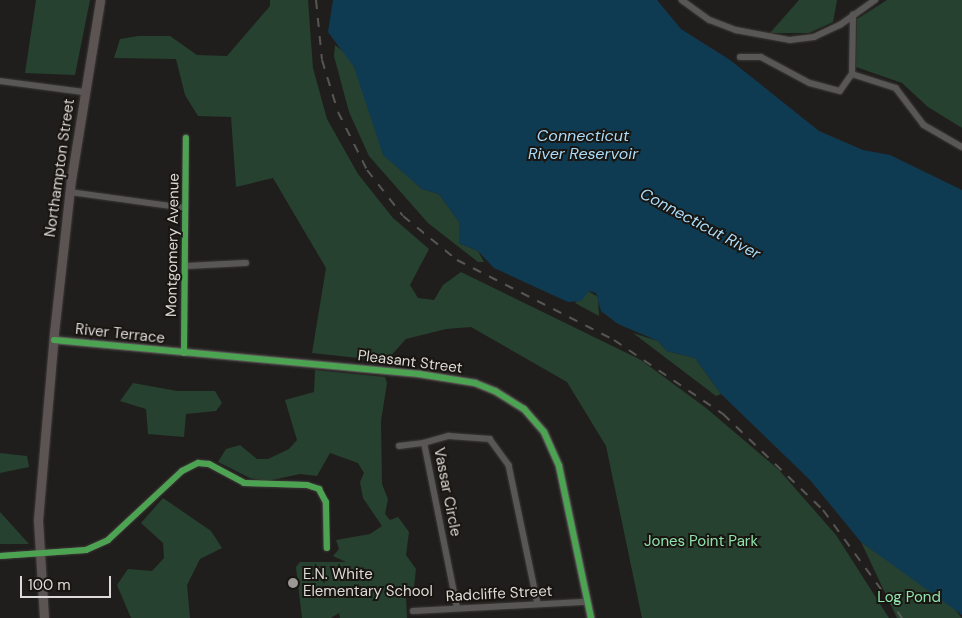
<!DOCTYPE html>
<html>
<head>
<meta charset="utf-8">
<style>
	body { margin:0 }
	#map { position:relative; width:962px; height:618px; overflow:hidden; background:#201e1c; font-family:"DM Sans",sans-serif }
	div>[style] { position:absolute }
	.green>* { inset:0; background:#26412f }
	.water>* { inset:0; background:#0f3b52 }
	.roads { filter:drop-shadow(0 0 1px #3c3a38) drop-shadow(0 0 1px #3c3a38) }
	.minor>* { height:5.5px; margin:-2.75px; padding:0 2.75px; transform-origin:2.75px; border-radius:2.75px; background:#595756 }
	.tertiary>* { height:8px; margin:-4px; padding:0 4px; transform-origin:4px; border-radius:4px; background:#595756 }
	.primary>* { height:9px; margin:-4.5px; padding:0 4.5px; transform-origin:4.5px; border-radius:4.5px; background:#5c5453 }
	.rail>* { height:2px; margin-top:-1px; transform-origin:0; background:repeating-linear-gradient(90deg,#575655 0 9px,transparent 0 18px) }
	.cycleway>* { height:6px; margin:-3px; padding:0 3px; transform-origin:3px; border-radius:3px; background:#4ca352 }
	.dots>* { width:14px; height:14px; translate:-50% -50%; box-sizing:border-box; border:2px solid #191511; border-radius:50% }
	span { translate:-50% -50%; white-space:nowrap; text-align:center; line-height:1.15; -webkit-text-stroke:4px #191511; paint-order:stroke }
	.street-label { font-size:15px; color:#dddad7 }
	.park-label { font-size:15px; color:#8fe3ac }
	.poi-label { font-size:15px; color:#dddad7 }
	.left { translate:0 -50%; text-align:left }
	.water-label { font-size:16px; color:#aadcfb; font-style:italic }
	.scale { position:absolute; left:20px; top:576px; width:91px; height:22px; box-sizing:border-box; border:2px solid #dddad7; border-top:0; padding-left:6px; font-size:15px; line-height:18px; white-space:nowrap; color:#dddad7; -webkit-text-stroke:4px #191511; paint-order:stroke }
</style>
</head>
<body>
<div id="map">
	<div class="green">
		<div style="clip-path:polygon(36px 0,90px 0,75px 75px,25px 73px)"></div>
		<div style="clip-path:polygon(270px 0,308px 0,313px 68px,327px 119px,358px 174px,393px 218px,429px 249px,410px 285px,418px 298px,434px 300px,443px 285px,461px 272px,641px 360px,706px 408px,779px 470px,836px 535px,889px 618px,642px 618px,606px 446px,567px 382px,471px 327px,446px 329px,406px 339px,386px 361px,312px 353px,326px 268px,273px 178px,236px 187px,231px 117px,198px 116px,185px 95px,176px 59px,114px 58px,120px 39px,138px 36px,170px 36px,197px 55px,227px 56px,270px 6px)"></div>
		<div style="clip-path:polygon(799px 0,837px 0,833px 22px,809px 33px,770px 33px)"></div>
		<div style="clip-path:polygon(887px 0,962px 0,962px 128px,928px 107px,902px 83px,856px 67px,857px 19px)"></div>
		<div style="clip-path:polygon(335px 45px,349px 56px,364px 89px,384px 155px,422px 189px,439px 194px,459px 222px,459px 243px,478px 251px,484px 262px,478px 262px,428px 223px,369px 156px,349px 112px,334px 56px)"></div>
		<div style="clip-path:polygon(588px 291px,598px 297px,599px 316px,575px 303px)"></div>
		<div style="clip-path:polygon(633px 333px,658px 341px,667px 351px,695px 358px,721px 394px,716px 396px)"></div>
		<div style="clip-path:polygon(315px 370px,385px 377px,387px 383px,381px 421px,382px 484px,388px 499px,385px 514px,390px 520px,398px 517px,409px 532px,406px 555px,416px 569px,414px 587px,406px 596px,407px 618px,340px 618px,339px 613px,331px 618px,302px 618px,296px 567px,300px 562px,346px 562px,333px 556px,339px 549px,336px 540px,370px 534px,382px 526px,363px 498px,360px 482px,364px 473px,358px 463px,330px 453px,317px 476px,300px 474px,267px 481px,250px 478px,218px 462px,226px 449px,240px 445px,257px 459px,268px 459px,289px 449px,297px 440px,285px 400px,314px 392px)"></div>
		<div style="clip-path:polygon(133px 383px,177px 391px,215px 391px,222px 403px,216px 411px,186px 414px,184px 437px,148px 434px,146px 409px,120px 401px)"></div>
		<div style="clip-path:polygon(0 453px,27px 456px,29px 467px,0 473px)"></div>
		<div style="clip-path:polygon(163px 498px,211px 531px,222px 548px,200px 559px,187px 585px,190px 618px,131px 618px,117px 585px,128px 569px,152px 571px,164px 558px,163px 543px,141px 523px)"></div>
		<div style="clip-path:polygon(0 512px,29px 544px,0 544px)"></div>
		<div style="clip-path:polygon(861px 542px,952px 606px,962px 618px,897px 618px)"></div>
	</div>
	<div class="water">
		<div style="clip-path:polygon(333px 0,657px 0,681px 29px,730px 60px,819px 131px,863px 150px,890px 155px,962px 190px,962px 615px,861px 542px,810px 480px,721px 394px,695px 358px,667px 351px,658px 341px,618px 324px,601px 311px,596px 293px,589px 291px,581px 301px,568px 302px,494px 268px,478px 251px,459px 243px,459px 222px,439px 194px,422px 189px,383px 155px,354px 67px,328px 32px)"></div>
	</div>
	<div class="roads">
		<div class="minor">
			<div style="left:682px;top:0;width:34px;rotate:36deg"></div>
			<div style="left:710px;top:20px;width:28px;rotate:21deg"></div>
			<div style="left:736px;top:30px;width:55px;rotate:10.5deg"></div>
			<div style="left:790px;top:40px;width:24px;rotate:-7deg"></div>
			<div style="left:814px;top:37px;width:29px;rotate:-25deg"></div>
			<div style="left:840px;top:25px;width:43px;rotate:-35.5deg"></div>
			<div style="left:740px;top:57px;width:21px"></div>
			<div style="left:761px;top:57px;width:55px;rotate:28deg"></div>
			<div style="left:810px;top:83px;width:31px;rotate:15deg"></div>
			<div style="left:840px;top:91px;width:21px;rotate:-55deg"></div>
			<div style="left:852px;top:74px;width:59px;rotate:-89deg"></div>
			<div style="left:852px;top:74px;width:46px;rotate:17.7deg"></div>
			<div style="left:896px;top:88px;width:46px;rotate:52.9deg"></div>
			<div style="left:924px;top:125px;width:44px;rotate:30.1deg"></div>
			<div style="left:0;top:81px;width:85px;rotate:7.5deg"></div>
			<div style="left:70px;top:192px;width:116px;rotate:7.9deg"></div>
			<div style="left:185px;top:266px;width:61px;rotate:-2.8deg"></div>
			<div style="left:184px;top:353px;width:215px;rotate:-89.5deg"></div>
			<div style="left:399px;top:446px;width:25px;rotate:-7deg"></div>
			<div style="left:0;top:556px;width:86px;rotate:-4deg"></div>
			<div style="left:86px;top:550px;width:24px;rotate:-24deg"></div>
			<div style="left:108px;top:540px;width:101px;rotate:-43deg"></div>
			<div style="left:182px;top:471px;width:18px;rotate:-27deg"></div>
			<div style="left:198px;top:463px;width:11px;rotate:5deg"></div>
			<div style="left:209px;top:464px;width:40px;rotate:28deg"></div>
			<div style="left:244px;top:483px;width:63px;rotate:1.8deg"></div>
			<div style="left:307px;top:485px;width:13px;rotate:18deg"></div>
			<div style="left:319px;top:489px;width:15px;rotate:62deg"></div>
			<div style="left:326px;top:502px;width:46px;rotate:88.8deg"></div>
			<div style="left:457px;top:608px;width:168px;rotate:-101.3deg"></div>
			<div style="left:424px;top:443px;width:26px;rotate:-16deg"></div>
			<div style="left:449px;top:436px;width:41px;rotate:4.2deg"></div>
			<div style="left:490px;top:439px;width:32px;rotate:54deg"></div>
			<div style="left:509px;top:465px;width:142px;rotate:78.2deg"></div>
			<div style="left:413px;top:611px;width:174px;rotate:-3deg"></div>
		</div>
		<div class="tertiary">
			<div style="left:54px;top:340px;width:367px;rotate:5.3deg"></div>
			<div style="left:419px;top:374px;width:57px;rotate:9.1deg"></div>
			<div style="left:475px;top:383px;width:22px;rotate:22deg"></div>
			<div style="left:495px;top:391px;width:34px;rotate:32deg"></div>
			<div style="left:524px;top:409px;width:30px;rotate:49deg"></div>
			<div style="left:544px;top:432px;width:37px;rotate:66deg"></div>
			<div style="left:559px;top:466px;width:155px;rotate:78.1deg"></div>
		</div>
		<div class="primary">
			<div style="left:44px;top:618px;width:98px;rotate:-93.5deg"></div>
			<div style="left:38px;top:520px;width:188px;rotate:-85.1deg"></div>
			<div style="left:54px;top:333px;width:154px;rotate:-83.7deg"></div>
			<div style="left:71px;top:180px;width:182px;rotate:-80.8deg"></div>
		</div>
	</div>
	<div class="rail">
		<div style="left:316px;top:0;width:60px;rotate:84.3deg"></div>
		<div style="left:322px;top:60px;width:54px;rotate:72.9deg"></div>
		<div style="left:338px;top:112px;width:65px;rotate:63.4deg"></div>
		<div style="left:367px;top:170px;width:58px;rotate:52deg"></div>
		<div style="left:403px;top:216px;width:70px;rotate:39.2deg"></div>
		<div style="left:457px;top:260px;width:176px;rotate:27deg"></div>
		<div style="left:614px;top:340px;width:132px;rotate:34.2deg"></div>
		<div style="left:723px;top:414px;width:139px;rotate:43.8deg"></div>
		<div style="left:823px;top:510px;width:134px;rotate:53.8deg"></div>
	</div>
	<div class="cycleway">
		<div style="left:54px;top:340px;width:367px;rotate:5.3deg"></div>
		<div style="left:419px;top:374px;width:57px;rotate:9.1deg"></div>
		<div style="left:475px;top:383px;width:22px;rotate:22deg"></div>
		<div style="left:495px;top:391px;width:34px;rotate:32deg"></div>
		<div style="left:524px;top:409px;width:30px;rotate:49deg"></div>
		<div style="left:544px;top:432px;width:37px;rotate:66deg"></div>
		<div style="left:559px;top:466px;width:155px;rotate:78.1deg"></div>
		<div style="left:184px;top:353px;width:215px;rotate:-89.5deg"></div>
		<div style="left:0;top:556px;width:86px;rotate:-4deg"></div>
		<div style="left:86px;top:550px;width:24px;rotate:-24deg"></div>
		<div style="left:108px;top:540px;width:101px;rotate:-43deg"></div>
		<div style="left:182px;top:471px;width:18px;rotate:-27deg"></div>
		<div style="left:198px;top:463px;width:11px;rotate:5deg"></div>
		<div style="left:209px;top:464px;width:40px;rotate:28deg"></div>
		<div style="left:244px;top:483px;width:63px;rotate:1.8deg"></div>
		<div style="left:307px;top:485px;width:13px;rotate:18deg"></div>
		<div style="left:319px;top:489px;width:15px;rotate:62deg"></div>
		<div style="left:326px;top:502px;width:46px;rotate:88.8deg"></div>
	</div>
	<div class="dots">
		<div style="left:293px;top:583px;background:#9b9896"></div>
	</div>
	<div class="street-label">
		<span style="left:60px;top:168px;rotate:-82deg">Northampton Street</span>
		<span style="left:173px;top:245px;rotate:-89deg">Montgomery Avenue</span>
		<span style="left:120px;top:334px;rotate:6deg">River Terrace</span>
		<span style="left:410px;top:362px;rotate:7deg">Pleasant Street</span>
		<span style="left:447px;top:492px;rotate:79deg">Vassar Circle</span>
		<span style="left:499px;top:594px;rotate:-3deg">Radcliffe Street</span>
	</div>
	<div class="park-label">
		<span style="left:701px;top:542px">Jones Point Park</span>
		<span style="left:909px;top:598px">Log Pond</span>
	</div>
	<div class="poi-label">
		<span class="left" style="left:303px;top:583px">E.N. White<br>Elementary School</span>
	</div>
	<div class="water-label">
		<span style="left:583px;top:145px">Connecticut<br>River Reservoir</span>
		<span style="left:700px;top:224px;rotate:28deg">Connecticut River</span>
	</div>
	<div class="scale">100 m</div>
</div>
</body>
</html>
